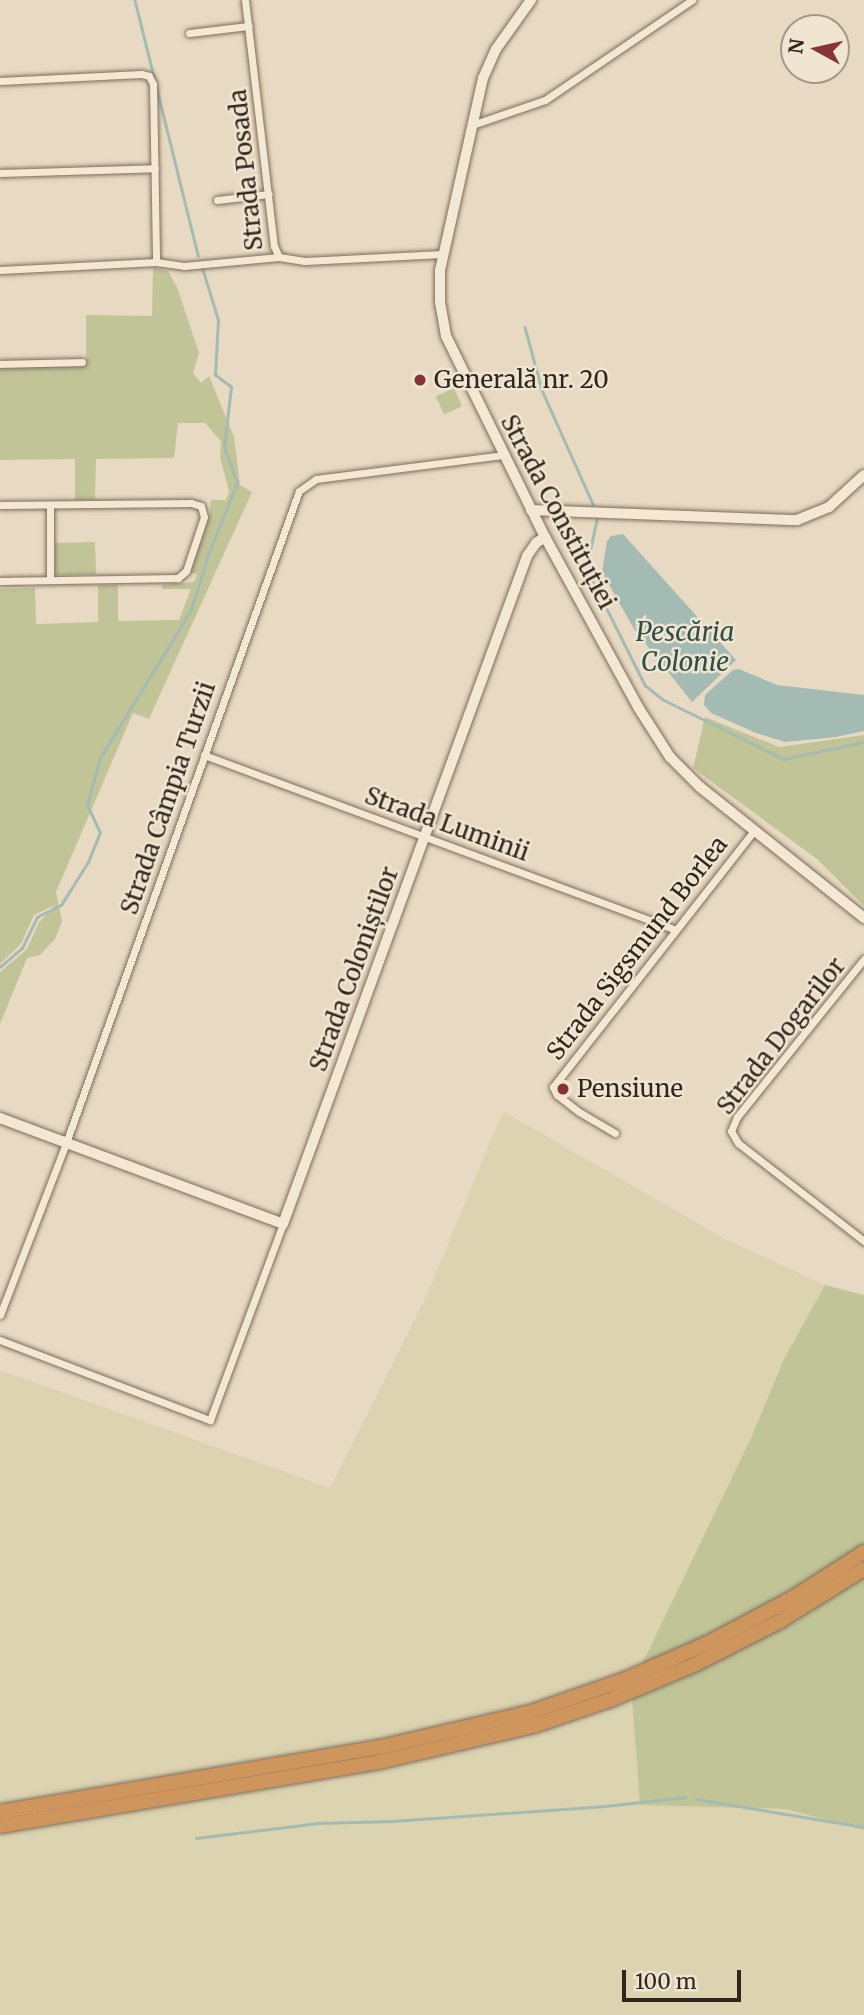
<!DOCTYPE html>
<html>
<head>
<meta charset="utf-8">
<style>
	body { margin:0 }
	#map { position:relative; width:864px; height:2015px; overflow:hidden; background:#e8dac2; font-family:Merriweather,serif }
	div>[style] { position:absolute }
	.farmland>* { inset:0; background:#dcd3b0 }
	.green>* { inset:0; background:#c1c497; transform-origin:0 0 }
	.water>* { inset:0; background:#a4bbb3 }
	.stream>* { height:2.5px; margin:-1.25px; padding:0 1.25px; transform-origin:1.25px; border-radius:1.25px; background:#a4bbb3 }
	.roads { filter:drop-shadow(0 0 2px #7f6c5b) drop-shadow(0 0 2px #7f6c5b) }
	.minor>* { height:7px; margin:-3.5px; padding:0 3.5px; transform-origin:3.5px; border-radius:3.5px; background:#f4e8d4 }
	.tertiary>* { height:10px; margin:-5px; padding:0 5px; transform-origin:5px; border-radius:5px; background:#f4e8d4 }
	.motorway>* { height:14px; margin:-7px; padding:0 7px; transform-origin:7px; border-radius:7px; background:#ce955c }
	.dots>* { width:19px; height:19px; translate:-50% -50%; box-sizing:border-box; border:4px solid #f0e5d0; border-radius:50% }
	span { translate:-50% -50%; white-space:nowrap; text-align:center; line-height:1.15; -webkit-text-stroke:5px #f0e5d0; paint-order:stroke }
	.street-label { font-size:24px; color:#31261e }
	.poi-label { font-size:24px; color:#31261e }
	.left { translate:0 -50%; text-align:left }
	.water-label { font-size:26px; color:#2f4f4b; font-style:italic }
	.north { position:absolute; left:780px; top:14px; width:70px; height:70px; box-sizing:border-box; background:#f0e5d0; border:2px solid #a49989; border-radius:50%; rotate:278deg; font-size:19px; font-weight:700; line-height:28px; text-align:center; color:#31261e }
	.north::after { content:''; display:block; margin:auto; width:24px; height:32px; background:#873338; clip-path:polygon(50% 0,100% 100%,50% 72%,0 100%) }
	.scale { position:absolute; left:622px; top:1970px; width:119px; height:32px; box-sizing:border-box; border:4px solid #31261e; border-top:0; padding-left:9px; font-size:21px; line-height:24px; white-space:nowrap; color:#31261e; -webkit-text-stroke:5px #f0e5d0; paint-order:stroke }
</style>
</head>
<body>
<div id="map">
	<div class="farmland">
		<div style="clip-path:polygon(503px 1111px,723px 1238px,825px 1285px,784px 1359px,751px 1438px,631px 1688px,640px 1805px,786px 1809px,864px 1830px,864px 2015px,0 2015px,0 1370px,330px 1488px,427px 1295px)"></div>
	</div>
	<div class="green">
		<div style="clip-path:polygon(153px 267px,168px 271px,177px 287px,199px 353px,193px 373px,201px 383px,209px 376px,234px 437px,240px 485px,252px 492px,149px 719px,133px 713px,56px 892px,62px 921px,55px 939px,40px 955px,27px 958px,0 1024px,0 972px,27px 949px,39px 922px,55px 905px,34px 915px,21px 944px,0 964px,0 589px,35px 588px,36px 624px,98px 622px,98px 585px,118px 585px,118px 621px,179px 620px,191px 589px,162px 589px,162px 585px,194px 582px,197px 574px,190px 573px,210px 513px,211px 500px,226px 500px,229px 491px,220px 457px,221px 441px,205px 423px,178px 423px,174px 458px,96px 459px,95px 500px,75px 500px,75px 459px,0 460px,0 368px,86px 365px,86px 315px,152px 316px)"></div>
		<div style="left:454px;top:388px;width:20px;height:20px;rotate:66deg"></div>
		<div style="clip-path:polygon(95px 542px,96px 574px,58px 575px,55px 572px,55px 543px)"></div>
		<div style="clip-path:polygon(705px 717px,779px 747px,864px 735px,864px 906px,817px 859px,693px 768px)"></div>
		<div style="clip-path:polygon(825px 1285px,864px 1295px,864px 1830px,786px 1809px,640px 1805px,631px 1687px,751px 1438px,784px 1359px)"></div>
	</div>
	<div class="water">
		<div style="clip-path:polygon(623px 534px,736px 660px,692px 702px,634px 629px,602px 572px,607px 541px,611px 536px)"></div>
		<div style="clip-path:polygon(739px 669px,777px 685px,864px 695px,864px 731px,836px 737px,785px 742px,756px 733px,711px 713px,704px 705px,705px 695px,733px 670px)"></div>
	</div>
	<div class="stream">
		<div style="left:135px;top:0;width:263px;rotate:76.1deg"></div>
		<div style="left:525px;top:327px;width:65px;rotate:74.9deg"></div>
		<div style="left:542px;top:390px;width:125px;rotate:65.9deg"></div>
		<div style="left:598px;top:516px;width:42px;rotate:102.4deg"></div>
		<div style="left:589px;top:557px;width:22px;rotate:82deg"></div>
		<div style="left:592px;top:579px;width:119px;rotate:63.4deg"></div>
		<div style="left:645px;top:685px;width:22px;rotate:39deg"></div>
		<div style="left:662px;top:699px;width:136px;rotate:26.2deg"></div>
		<div style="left:784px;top:759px;width:82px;rotate:-12deg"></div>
		<div style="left:0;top:967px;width:29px;rotate:-41deg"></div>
		<div style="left:22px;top:948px;width:34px;rotate:-64deg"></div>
		<div style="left:37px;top:917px;width:27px;rotate:-27deg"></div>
		<div style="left:61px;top:905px;width:51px;rotate:-57.9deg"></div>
		<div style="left:88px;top:862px;width:31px;rotate:-68deg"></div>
		<div style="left:100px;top:833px;width:31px;rotate:-115deg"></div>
		<div style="left:87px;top:805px;width:49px;rotate:-74.5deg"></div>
		<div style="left:100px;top:758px;width:174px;rotate:-58.4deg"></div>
		<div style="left:191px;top:610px;width:61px;rotate:-72.8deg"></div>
		<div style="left:209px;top:552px;width:74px;rotate:-67.9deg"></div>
		<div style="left:237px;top:483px;width:37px;rotate:-110deg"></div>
		<div style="left:224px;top:448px;width:61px;rotate:-83.5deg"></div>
		<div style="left:231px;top:387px;width:20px;rotate:-143deg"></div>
		<div style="left:215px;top:375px;width:55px;rotate:-86.9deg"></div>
		<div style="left:218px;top:320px;width:54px;rotate:-107.1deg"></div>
		<div style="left:696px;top:1799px;width:170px;rotate:9.5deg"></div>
		<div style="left:196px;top:1838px;width:123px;rotate:-7deg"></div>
		<div style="left:318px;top:1823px;width:74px;rotate:-1.5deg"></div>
		<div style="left:392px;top:1821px;width:214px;rotate:-4deg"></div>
		<div style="left:605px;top:1806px;width:81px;rotate:-6.3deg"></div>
	</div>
	<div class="roads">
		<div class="minor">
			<div style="left:245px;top:0;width:248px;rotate:83.3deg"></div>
			<div style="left:274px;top:246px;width:12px;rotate:66deg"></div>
			<div style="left:189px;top:33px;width:60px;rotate:-6.7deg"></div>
			<div style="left:0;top:81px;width:141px;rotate:-2.8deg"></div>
			<div style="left:141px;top:74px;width:8px;rotate:14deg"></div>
			<div style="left:149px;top:76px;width:9px;rotate:63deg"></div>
			<div style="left:153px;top:84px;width:178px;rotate:89deg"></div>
			<div style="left:472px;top:125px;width:77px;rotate:-18.9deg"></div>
			<div style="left:545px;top:100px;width:178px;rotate:-34.2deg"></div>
			<div style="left:0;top:173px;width:155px;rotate:-1.8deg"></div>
			<div style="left:217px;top:200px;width:52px;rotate:-6.6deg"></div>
			<div style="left:279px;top:257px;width:26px;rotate:9deg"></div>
			<div style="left:305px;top:261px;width:137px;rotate:-2.9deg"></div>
			<div style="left:0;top:270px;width:156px;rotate:-2.9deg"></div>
			<div style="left:156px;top:262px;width:28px;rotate:8deg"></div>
			<div style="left:184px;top:266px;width:95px;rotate:-5.4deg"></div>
			<div style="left:0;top:364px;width:82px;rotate:-1.4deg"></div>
			<div style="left:0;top:505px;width:191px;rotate:-0.6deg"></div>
			<div style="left:191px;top:503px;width:10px;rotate:17deg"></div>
			<div style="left:201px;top:506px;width:11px;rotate:75deg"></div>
			<div style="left:204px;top:517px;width:57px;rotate:108.4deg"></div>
			<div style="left:186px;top:571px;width:11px;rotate:139deg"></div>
			<div style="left:178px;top:578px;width:178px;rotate:179deg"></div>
			<div style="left:50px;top:505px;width:75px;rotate:90deg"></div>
			<div style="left:204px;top:755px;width:503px;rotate:20.34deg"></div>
			<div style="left:864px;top:959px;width:203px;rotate:128.8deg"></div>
			<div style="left:737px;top:1117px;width:15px;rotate:113deg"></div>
			<div style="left:731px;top:1131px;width:14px;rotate:60deg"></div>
			<div style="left:738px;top:1143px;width:160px;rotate:37.9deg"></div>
			<div style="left:615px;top:1133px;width:42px;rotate:-149.7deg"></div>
			<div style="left:579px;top:1112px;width:28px;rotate:-142deg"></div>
			<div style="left:557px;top:1095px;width:9px;rotate:-117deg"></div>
			<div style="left:553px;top:1087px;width:325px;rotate:-51.9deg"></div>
			<div style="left:0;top:1315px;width:184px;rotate:-69deg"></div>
			<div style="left:66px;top:1143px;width:692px;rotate:-70.34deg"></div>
			<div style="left:299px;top:491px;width:21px;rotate:-35deg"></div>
			<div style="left:316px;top:479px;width:190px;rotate:-7.3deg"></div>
			<div style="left:0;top:1340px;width:225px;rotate:20.9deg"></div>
			<div style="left:210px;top:1420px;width:209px;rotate:-69.6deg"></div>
		</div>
		<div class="tertiary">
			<div style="left:531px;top:0;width:60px;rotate:125.5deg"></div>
			<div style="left:496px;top:49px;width:32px;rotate:114deg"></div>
			<div style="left:483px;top:78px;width:197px;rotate:102.6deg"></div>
			<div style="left:440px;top:270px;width:32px;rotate:90deg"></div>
			<div style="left:440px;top:302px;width:35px;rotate:80deg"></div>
			<div style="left:446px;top:336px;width:224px;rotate:63.8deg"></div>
			<div style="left:545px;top:537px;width:194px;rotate:61.3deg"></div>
			<div style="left:638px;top:707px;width:59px;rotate:57.4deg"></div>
			<div style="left:670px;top:757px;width:42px;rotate:45deg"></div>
			<div style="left:700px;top:787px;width:210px;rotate:38.6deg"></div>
			<div style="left:531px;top:510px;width:266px;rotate:2.2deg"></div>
			<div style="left:797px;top:520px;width:35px;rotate:-22deg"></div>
			<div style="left:829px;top:507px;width:47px;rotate:-42.4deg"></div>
			<div style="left:0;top:1118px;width:302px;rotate:20.5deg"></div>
			<div style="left:283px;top:1224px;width:711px;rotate:-69.93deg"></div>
			<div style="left:527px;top:556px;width:16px;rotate:-55deg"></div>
			<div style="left:536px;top:543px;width:11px;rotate:-34deg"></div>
		</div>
		<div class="motorway">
			<div style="left:0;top:1812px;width:387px;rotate:-9.7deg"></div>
			<div style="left:381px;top:1747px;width:154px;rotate:-13.1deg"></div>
			<div style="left:531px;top:1712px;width:101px;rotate:-19.2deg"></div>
			<div style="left:626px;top:1679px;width:94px;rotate:-23.8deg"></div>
			<div style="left:712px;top:1641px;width:93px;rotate:-28.2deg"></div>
			<div style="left:794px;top:1597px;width:83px;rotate:-32.7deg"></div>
			<div style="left:0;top:1826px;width:388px;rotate:-9.6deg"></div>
			<div style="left:383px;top:1761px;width:157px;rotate:-13.2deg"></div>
			<div style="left:536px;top:1725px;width:78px;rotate:-18.7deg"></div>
			<div style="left:610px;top:1700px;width:93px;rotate:-22.7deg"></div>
			<div style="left:696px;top:1664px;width:94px;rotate:-27.1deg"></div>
			<div style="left:780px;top:1621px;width:99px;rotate:-31.8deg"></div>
		</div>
	</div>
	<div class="dots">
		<div style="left:420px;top:380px;background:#873338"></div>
		<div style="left:563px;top:1089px;background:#873338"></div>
	</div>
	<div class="street-label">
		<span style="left:246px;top:170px;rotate:-96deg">Strada Posada</span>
		<span style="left:558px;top:512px;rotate:62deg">Strada Constituției</span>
		<span style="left:168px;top:798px;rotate:-71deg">Strada Câmpia Turzii</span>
		<span style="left:447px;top:824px;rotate:20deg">Strada Luminii</span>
		<span style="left:637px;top:948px;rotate:-52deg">Strada Sigsmund Borlea</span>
		<span style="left:354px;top:969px;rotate:-70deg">Strada Coloniștilor</span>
		<span style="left:781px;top:1036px;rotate:-52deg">Strada Dogarilor</span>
	</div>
	<div class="poi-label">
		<span class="left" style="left:434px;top:380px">Generală nr. 20</span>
		<span class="left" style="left:577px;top:1089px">Pensiune</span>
	</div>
	<div class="water-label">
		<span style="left:685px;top:647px">Pescăria<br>Colonie</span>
	</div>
	<div class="north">N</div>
	<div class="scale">100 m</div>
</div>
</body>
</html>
